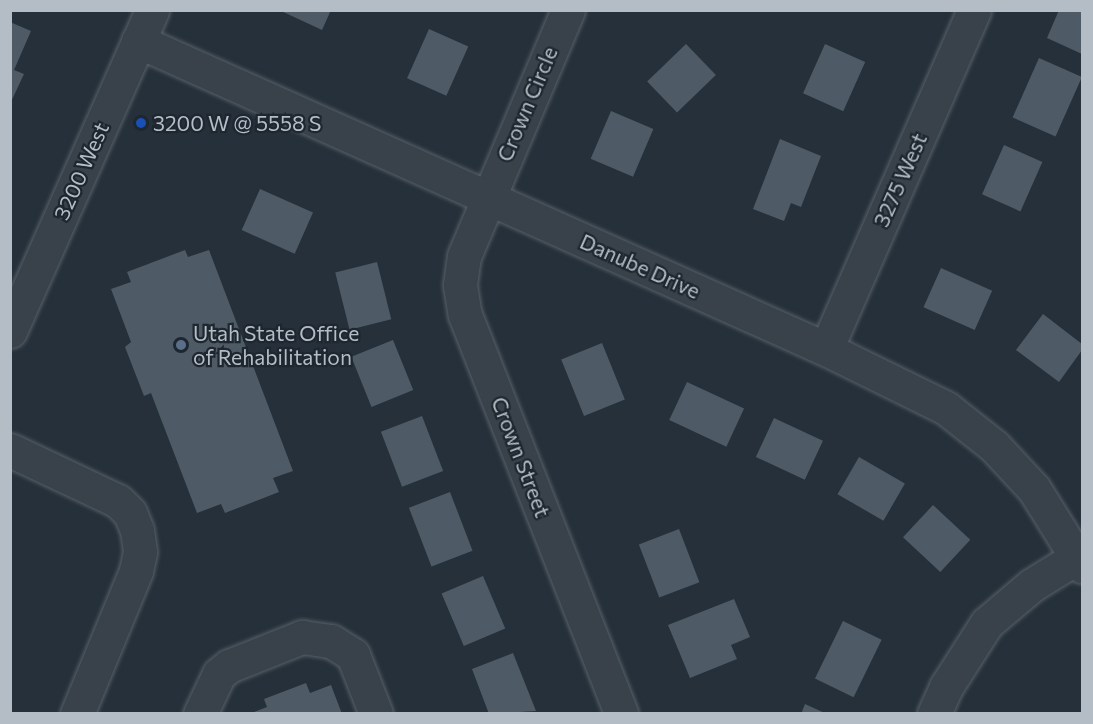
<!DOCTYPE html>
<html>
<head>
<meta charset="utf-8">
<style>
	body { margin:0 }
	#map { position:relative; width:1093px; height:724px; overflow:hidden; background:#25303a; font-family:Commissioner,sans-serif }
	div>[style] { position:absolute }
	.building>* { inset:0; background:#4e5a65; transform-origin:0 0 }
	.roads { filter:drop-shadow(0 0 2px #576068) drop-shadow(0 0 2px #576068) }
	.minor>* { height:33px; margin:-16.5px; padding:0 16.5px; transform-origin:16.5px; border-radius:16.5px; background:#39424a }
	.dots>* { width:16px; height:16px; translate:-50% -50%; box-sizing:border-box; border:3px solid #1e272f; border-radius:50% }
	span { translate:-50% -50%; white-space:nowrap; text-align:center; line-height:1.15; -webkit-text-stroke:4.5px #1e272f; paint-order:stroke }
	.street-label { font-size:21px; color:#b4bdc6 }
	.poi-label { font-size:21px; color:#b4bdc6 }
	.left { translate:0 -50%; text-align:left }
	.frame { position:absolute; inset:0; border:12px solid #b4bdc6; pointer-events:none }
</style>
</head>
<body>
<div id="map">
	<div class="building">
		<div style="clip-path:polygon(279px 10px,331px 10px,322px 30px)"></div>
		<div style="clip-path:polygon(1059px 10px,1082px 10px,1082px 54px,1047px 38px)"></div>
		<div style="clip-path:polygon(10px 22px,31px 31px,14px 70px,24px 74px,10px 104px)"></div>
		<div style="left:429px;top:29px;width:43px;height:54px;rotate:24deg"></div>
		<div style="left:686px;top:44px;width:43px;height:54px;rotate:46deg"></div>
		<div style="left:825px;top:44px;width:44px;height:54px;rotate:24deg"></div>
		<div style="left:1039px;top:58px;width:47px;height:65px;rotate:24deg"></div>
		<div style="left:611px;top:111px;width:46px;height:52px;rotate:23deg"></div>
		<div style="clip-path:polygon(780px 139px,821px 156px,801px 207px,791px 203px,784px 221px,753px 209px)"></div>
		<div style="left:1004px;top:145px;width:42px;height:54px;rotate:24deg"></div>
		<div style="left:260px;top:189px;width:58px;height:45px;rotate:24deg"></div>
		<div style="clip-path:polygon(185px 250px,188px 257px,209px 250px,293px 471px,273px 478px,279px 492px,225px 513px,221px 504px,197px 513px,151px 393px,144px 396px,125px 347px,131px 342px,111px 289px,131px 282px,127px 272px)"></div>
		<div style="left:377px;top:262px;width:59px;height:43px;rotate:76deg"></div>
		<div style="left:941px;top:268px;width:56px;height:43px;rotate:24deg"></div>
		<div style="clip-path:polygon(1043px 314px,1082px 344px,1082px 350px,1059px 382px,1016px 350px)"></div>
		<div style="left:393px;top:340px;width:54px;height:45px;rotate:68deg"></div>
		<div style="left:602px;top:343px;width:61px;height:44px;rotate:68deg"></div>
		<div style="left:687px;top:382px;width:63px;height:42px;rotate:25deg"></div>
		<div style="left:422px;top:416px;width:59px;height:44px;rotate:69deg"></div>
		<div style="left:774px;top:418px;width:54px;height:43px;rotate:25deg"></div>
		<div style="left:859px;top:457px;width:53px;height:43px;rotate:30deg"></div>
		<div style="left:450px;top:492px;width:63px;height:44px;rotate:69deg"></div>
		<div style="left:933px;top:505px;width:51px;height:44px;rotate:43deg"></div>
		<div style="left:679px;top:529px;width:57px;height:43px;rotate:69deg"></div>
		<div style="left:483px;top:576px;width:57px;height:45px;rotate:67deg"></div>
		<div style="clip-path:polygon(734px 599px,750px 637px,731px 645px,737px 659px,690px 678px,668px 625px)"></div>
		<div style="left:843px;top:621px;width:43px;height:64px;rotate:26deg"></div>
		<div style="clip-path:polygon(513px 653px,536px 711px,489px 714px,472px 669px)"></div>
		<div style="clip-path:polygon(306px 683px,310px 693px,331px 685px,342px 714px,249px 714px,267px 707px,264px 699px)"></div>
		<div style="clip-path:polygon(805px 704px,827px 714px,801px 714px)"></div>
	</div>
	<div class="roads">
		<div class="minor">
			<div style="left:568px;top:10px;width:267px;rotate:112.9deg"></div>
			<div style="left:464px;top:256px;width:29px;rotate:98deg"></div>
			<div style="left:460px;top:285px;width:30px;rotate:81deg"></div>
			<div style="left:465px;top:315px;width:428px;rotate:68.6deg"></div>
			<div style="left:138px;top:41px;width:754px;rotate:24.12deg"></div>
			<div style="left:826px;top:349px;width:134px;rotate:26.2deg"></div>
			<div style="left:946px;top:408px;width:61px;rotate:38.4deg"></div>
			<div style="left:994px;top:446px;width:59px;rotate:47.1deg"></div>
			<div style="left:1034px;top:489px;width:91px;rotate:58.1deg"></div>
			<div style="left:10px;top:331px;width:351px;rotate:-66.1deg"></div>
			<div style="left:826px;top:349px;width:370px;rotate:-66.4deg"></div>
			<div style="left:10px;top:450px;width:119px;rotate:25.3deg"></div>
			<div style="left:118px;top:501px;width:17px;rotate:45deg"></div>
			<div style="left:130px;top:513px;width:18px;rotate:68deg"></div>
			<div style="left:137px;top:530px;width:22px;rotate:82deg"></div>
			<div style="left:140px;top:552px;width:19px;rotate:102deg"></div>
			<div style="left:136px;top:571px;width:155px;rotate:112.4deg"></div>
			<div style="left:200px;top:714px;width:44px;rotate:-64.6deg"></div>
			<div style="left:219px;top:674px;width:13px;rotate:-39deg"></div>
			<div style="left:229px;top:666px;width:79px;rotate:-21.7deg"></div>
			<div style="left:302px;top:637px;width:29px;rotate:8deg"></div>
			<div style="left:331px;top:641px;width:26px;rotate:32deg"></div>
			<div style="left:353px;top:655px;width:63px;rotate:68.7deg"></div>
			<div style="left:934px;top:714px;width:30px;rotate:-66deg"></div>
			<div style="left:946px;top:687px;width:76px;rotate:-57.4deg"></div>
			<div style="left:987px;top:623px;width:59px;rotate:-40.2deg"></div>
			<div style="left:1032px;top:585px;width:59px;rotate:-31.8deg"></div>
		</div>
	</div>
	<div class="dots">
		<div style="left:141px;top:123px;background:#1a4fb4"></div>
		<div style="left:181px;top:345px;background:#5c6f8a"></div>
	</div>
	<div class="street-label">
		<span style="left:527px;top:104px;rotate:-67deg">Crown Circle</span>
		<span style="left:81px;top:171px;rotate:-66deg">3200 West</span>
		<span style="left:900px;top:180px;rotate:-66deg">3275 West</span>
		<span style="left:640px;top:266px;rotate:24deg">Danube Drive</span>
		<span style="left:521px;top:457px;rotate:69deg">Crown Street</span>
	</div>
	<div class="poi-label">
		<span class="left" style="left:153px;top:123px">3200 W @ 5558 S</span>
		<span class="left" style="left:193px;top:345px">Utah State Office<br>of Rehabilitation</span>
	</div>
	<div class="frame"></div>
</div>
</body>
</html>
